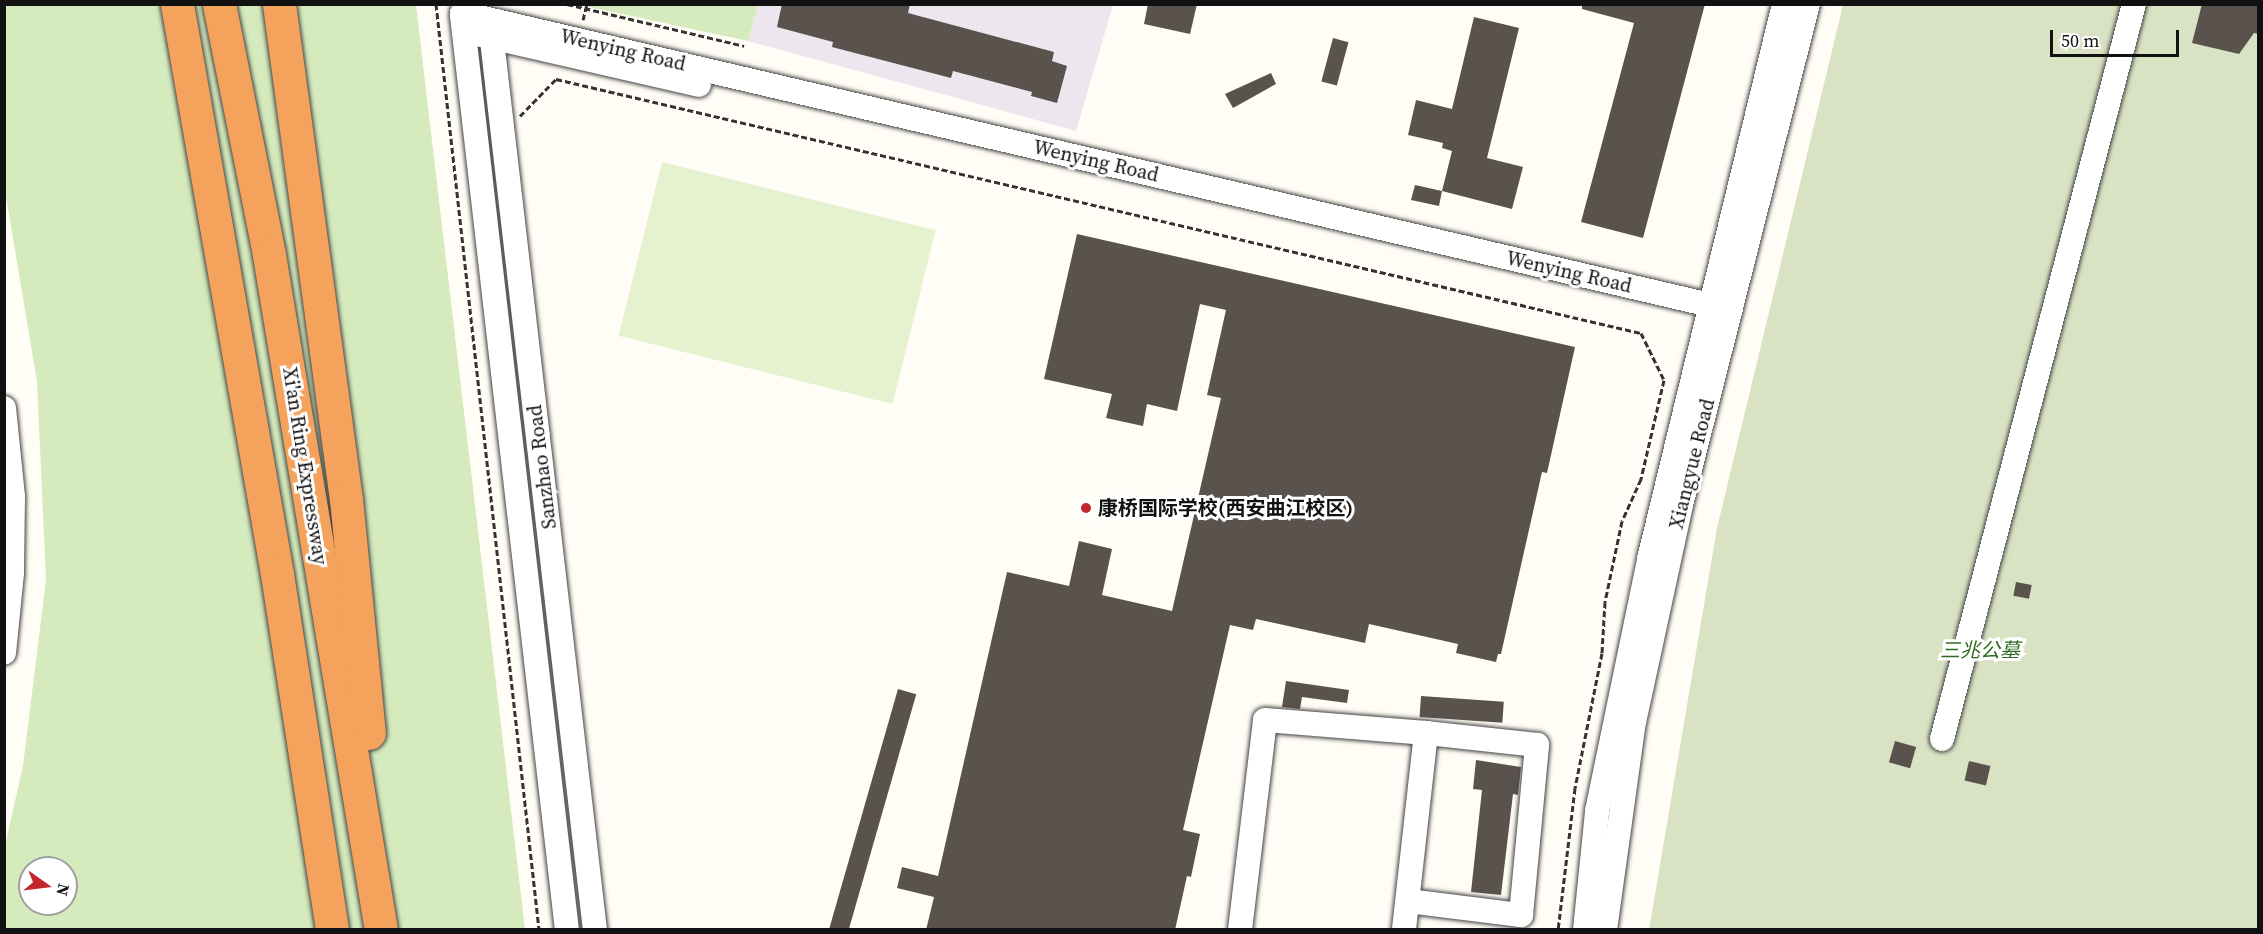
<!DOCTYPE html>
<html>
<head>
<meta charset="utf-8">
<style>
	body { margin:0 }
	#map { position:relative; width:2263px; height:934px; overflow:hidden; background:#fffdf5; font-family:"Source Serif 4","Noto Sans SC",serif }
	div>[style] { position:absolute }
	.industrial>* { inset:0; background:#eee6ef }
	.green>* { inset:0; background:#d5ebbd }
	.cemetery>* { inset:0; background:#d9e3c4 }
	.pitch>* { inset:0; background:#e6f2cf; transform-origin:0 0 }
	.building>* { inset:0; background:#5a524d; transform-origin:0 0 }
	.path>* { height:3px; margin-top:-1.5px; transform-origin:0; background:repeating-linear-gradient(90deg,#333 0 6px,transparent 0 9px) }
	.roads { filter:drop-shadow(0 0 2px #444) drop-shadow(0 0 2px #444) }
	.minor>* { height:24px; margin:-12px; padding:0 12px; transform-origin:12px; border-radius:12px; background:#fff }
	.highway>* { height:33px; margin:-16.5px; padding:0 16.5px; transform-origin:16.5px; border-radius:16.5px; background:#f5a25d }
	.dots>* { width:16px; height:16px; translate:-50% -50%; box-sizing:border-box; border:3px solid #fff; border-radius:50% }
	span { translate:-50% -50%; white-space:nowrap; text-align:center; line-height:1.15; -webkit-text-stroke:6px #fff; paint-order:stroke }
	.street-label { font-size:20px; color:#111 }
	.poi-label { font-size:20px; color:#111; font-weight:700 }
	.left { translate:0 -50%; text-align:left }
	.park-label { font-size:20px; color:#2f6b1f; font-style:italic }
	.frame { position:absolute; inset:0; border:6px solid #111; pointer-events:none }
	.north { position:absolute; left:18px; top:856px; width:60px; height:60px; box-sizing:border-box; background:#fff; border:2px solid #a0a0a0; border-radius:50%; rotate:104deg; font-size:16px; font-weight:700; line-height:24px; text-align:center; color:#111 }
	.north::after { content:''; display:block; margin:auto; width:21px; height:27px; background:#c4262e; clip-path:polygon(50% 0,100% 100%,50% 72%,0 100%) }
	.scale { position:absolute; left:2050px; top:30px; width:129px; height:27px; box-sizing:border-box; border:3px solid #111; border-top:0; padding-left:8px; font-size:18px; line-height:21px; white-space:nowrap; color:#111; -webkit-text-stroke:4px #fff; paint-order:stroke }
</style>
</head>
<body>
<div id="map">
	<div class="industrial">
		<div style="clip-path:polygon(758px 5px,1113px 5px,1076px 131px,748px 41px)"></div>
	</div>
	<div class="green">
		<div style="clip-path:polygon(evenodd,5px 5px,416px 5px,525px 929px,5px 930px,5px 845px,23px 766px,46px 580px,37px 381px,5px 191px,5px 5px,30px 868px,66px 868px,66px 904px,30px 904px,30px 868px)"></div>
		<div style="clip-path:polygon(580px 5px,758px 5px,748px 41px)"></div>
	</div>
	<div class="cemetery">
		<div style="clip-path:polygon(1843px 5px,2258px 5px,2258px 929px,1649px 930px,1717px 528px)"></div>
	</div>
	<div class="pitch">
		<div style="left:662px;top:162px;width:282px;height:179px;rotate:14deg"></div>
	</div>
	<div class="building">
		<div style="clip-path:polygon(782px 4px,910px 4px,908px 13px,1054px 52px,1052px 61px,1067px 66px,1057px 103px,1031px 96px,1032px 92px,953px 71px,951px 78px,832px 47px,833px 42px,777px 27px)"></div>
		<div style="clip-path:polygon(1148px 4px,1197px 4px,1190px 34px,1144px 24px)"></div>
		<div style="clip-path:polygon(1582px 4px,1705px 4px,1643px 238px,1581px 222px,1634px 23px,1582px 9px)"></div>
		<div style="clip-path:polygon(2202px 4px,2259px 4px,2259px 34px,2254px 33px,2239px 54px,2192px 43px)"></div>
		<div style="clip-path:polygon(1474px 17px,1519px 28px,1487px 158px,1523px 167px,1512px 209px,1442px 191px,1439px 206px,1411px 200px,1415px 185px,1442px 191px,1452px 151px,1442px 148px,1443px 143px,1408px 135px,1416px 100px,1452px 109px)"></div>
		<div style="left:1333px;top:38px;width:16px;height:45px;rotate:15deg"></div>
		<div style="clip-path:polygon(1271px 73px,1276px 84px,1233px 108px,1225px 94px)"></div>
		<div style="clip-path:polygon(1077px 234px,1575px 347px,1547px 473px,1542px 472px,1501px 654px,1498px 654px,1496px 662px,1456px 653px,1458px 644px,1369px 624px,1365px 643px,1256px 619px,1253px 630px,1230px 625px,1183px 830px,1200px 834px,1191px 877px,1187px 876px,1175px 930px,926px 930px,934px 897px,897px 888px,902px 867px,938px 876px,1007px 572px,1069px 586px,1079px 541px,1112px 549px,1102px 595px,1172px 611px,1221px 398px,1207px 395px,1226px 310px,1200px 304px,1177px 411px,1147px 404px,1143px 426px,1106px 418px,1112px 394px,1044px 379px)"></div>
		<div style="left:2016px;top:582px;width:16px;height:14px;rotate:11deg"></div>
		<div style="clip-path:polygon(1286px 681px,1349px 690px,1347px 703px,1302px 697px,1300px 709px,1282px 707px)"></div>
		<div style="left:898px;top:689px;width:19px;height:249px;rotate:16deg"></div>
		<div style="left:1421px;top:696px;width:83px;height:21px;rotate:4deg"></div>
		<div style="left:1895px;top:741px;width:22px;height:22px;rotate:16deg"></div>
		<div style="clip-path:polygon(1476px 760px,1521px 767px,1518px 795px,1513px 794px,1501px 895px,1471px 892px,1482px 790px,1473px 789px)"></div>
		<div style="left:1969px;top:761px;width:22px;height:20px;rotate:13deg"></div>
	</div>
	<div class="path">
		<div style="left:436px;top:4px;width:932px;rotate:83.65deg"></div>
		<div style="left:567px;top:4px;width:182px;rotate:13.3deg"></div>
		<div style="left:583px;top:20px;width:16px;rotate:-76deg"></div>
		<div style="left:520px;top:116px;width:52px;rotate:-45.8deg"></div>
		<div style="left:556px;top:79px;width:1114px;rotate:13.18deg"></div>
		<div style="left:1641px;top:333px;width:52px;rotate:63.9deg"></div>
		<div style="left:1664px;top:380px;width:102px;rotate:103.1deg"></div>
		<div style="left:1641px;top:479px;width:46px;rotate:114.3deg"></div>
		<div style="left:1622px;top:521px;width:83px;rotate:101.9deg"></div>
		<div style="left:1605px;top:602px;width:51px;rotate:93.4deg"></div>
		<div style="left:1602px;top:653px;width:138px;rotate:101.3deg"></div>
		<div style="left:1575px;top:788px;width:143px;rotate:96.8deg"></div>
	</div>
	<div class="roads">
		<div class="minor">
			<div style="left:462px;top:13px;width:1303px;rotate:13.17deg"></div>
			<div style="left:462px;top:16px;width:920px;rotate:83.45deg"></div>
			<div style="left:490px;top:23px;width:913px;rotate:83.4deg"></div>
			<div style="left:464px;top:31px;width:241px;rotate:12.9deg"></div>
			<div style="left:4px;top:408px;width:89px;rotate:84.2deg"></div>
			<div style="left:13px;top:497px;width:76px;rotate:90.8deg"></div>
			<div style="left:12px;top:573px;width:80px;rotate:95.7deg"></div>
			<div style="left:1942px;top:739px;width:760px;rotate:-75.36deg"></div>
			<div style="left:1408px;top:901px;width:114px;rotate:7.1deg"></div>
			<div style="left:1521px;top:915px;width:171px;rotate:-84.6deg"></div>
			<div style="left:1537px;top:745px;width:112px;rotate:-173.8deg"></div>
			<div style="left:1240px;top:930px;width:211px;rotate:-83.2deg"></div>
			<div style="left:1265px;top:720px;width:162px;rotate:4.6deg"></div>
			<div style="left:1426px;top:733px;width:198px;rotate:96.4deg"></div>
			<div style="left:1585px;top:930px;width:120px;rotate:-84.2deg"></div>
			<div style="left:1597px;top:811px;width:257px;rotate:-78.3deg"></div>
			<div style="left:1649px;top:559px;width:571px;rotate:-76.33deg"></div>
			<div style="left:1605px;top:930px;width:205px;rotate:-82.1deg"></div>
			<div style="left:1633px;top:727px;width:227px;rotate:-77.8deg"></div>
			<div style="left:1681px;top:505px;width:517px;rotate:-75.78deg"></div>
		</div>
		<div class="highway">
			<div style="left:177px;top:4px;width:579px;rotate:80.05deg"></div>
			<div style="left:277px;top:574px;width:360px;rotate:81.2deg"></div>
			<div style="left:219px;top:4px;width:256px;rotate:78.7deg"></div>
			<div style="left:269px;top:255px;width:684px;rotate:80.58deg"></div>
			<div style="left:279px;top:4px;width:500px;rotate:82.3deg"></div>
			<div style="left:346px;top:499px;width:235px;rotate:84.4deg"></div>
		</div>
	</div>
	<div class="dots">
		<div style="left:1086px;top:508px;background:#c4262e"></div>
	</div>
	<div class="street-label">
		<span style="left:623px;top:50px;rotate:13deg">Wenying Road</span>
		<span style="left:1096px;top:161px;rotate:13deg">Wenying Road</span>
		<span style="left:1569px;top:272px;rotate:13deg">Wenying Road</span>
		<span style="left:1692px;top:464px;rotate:-76deg">Xiangyue Road</span>
		<span style="left:305px;top:466px;rotate:81deg">Xi'an Ring Expressway</span>
		<span style="left:542px;top:467px;rotate:-97deg">Sanzhao Road</span>
	</div>
	<div class="poi-label">
		<span class="left" style="left:1098px;top:508px">康桥国际学校(西安曲江校区)</span>
	</div>
	<div class="park-label">
		<span style="left:1980px;top:650px">三兆公墓</span>
	</div>
	<div class="frame"></div>
	<div class="north">N</div>
	<div class="scale">50 m</div>
</div>
</body>
</html>
